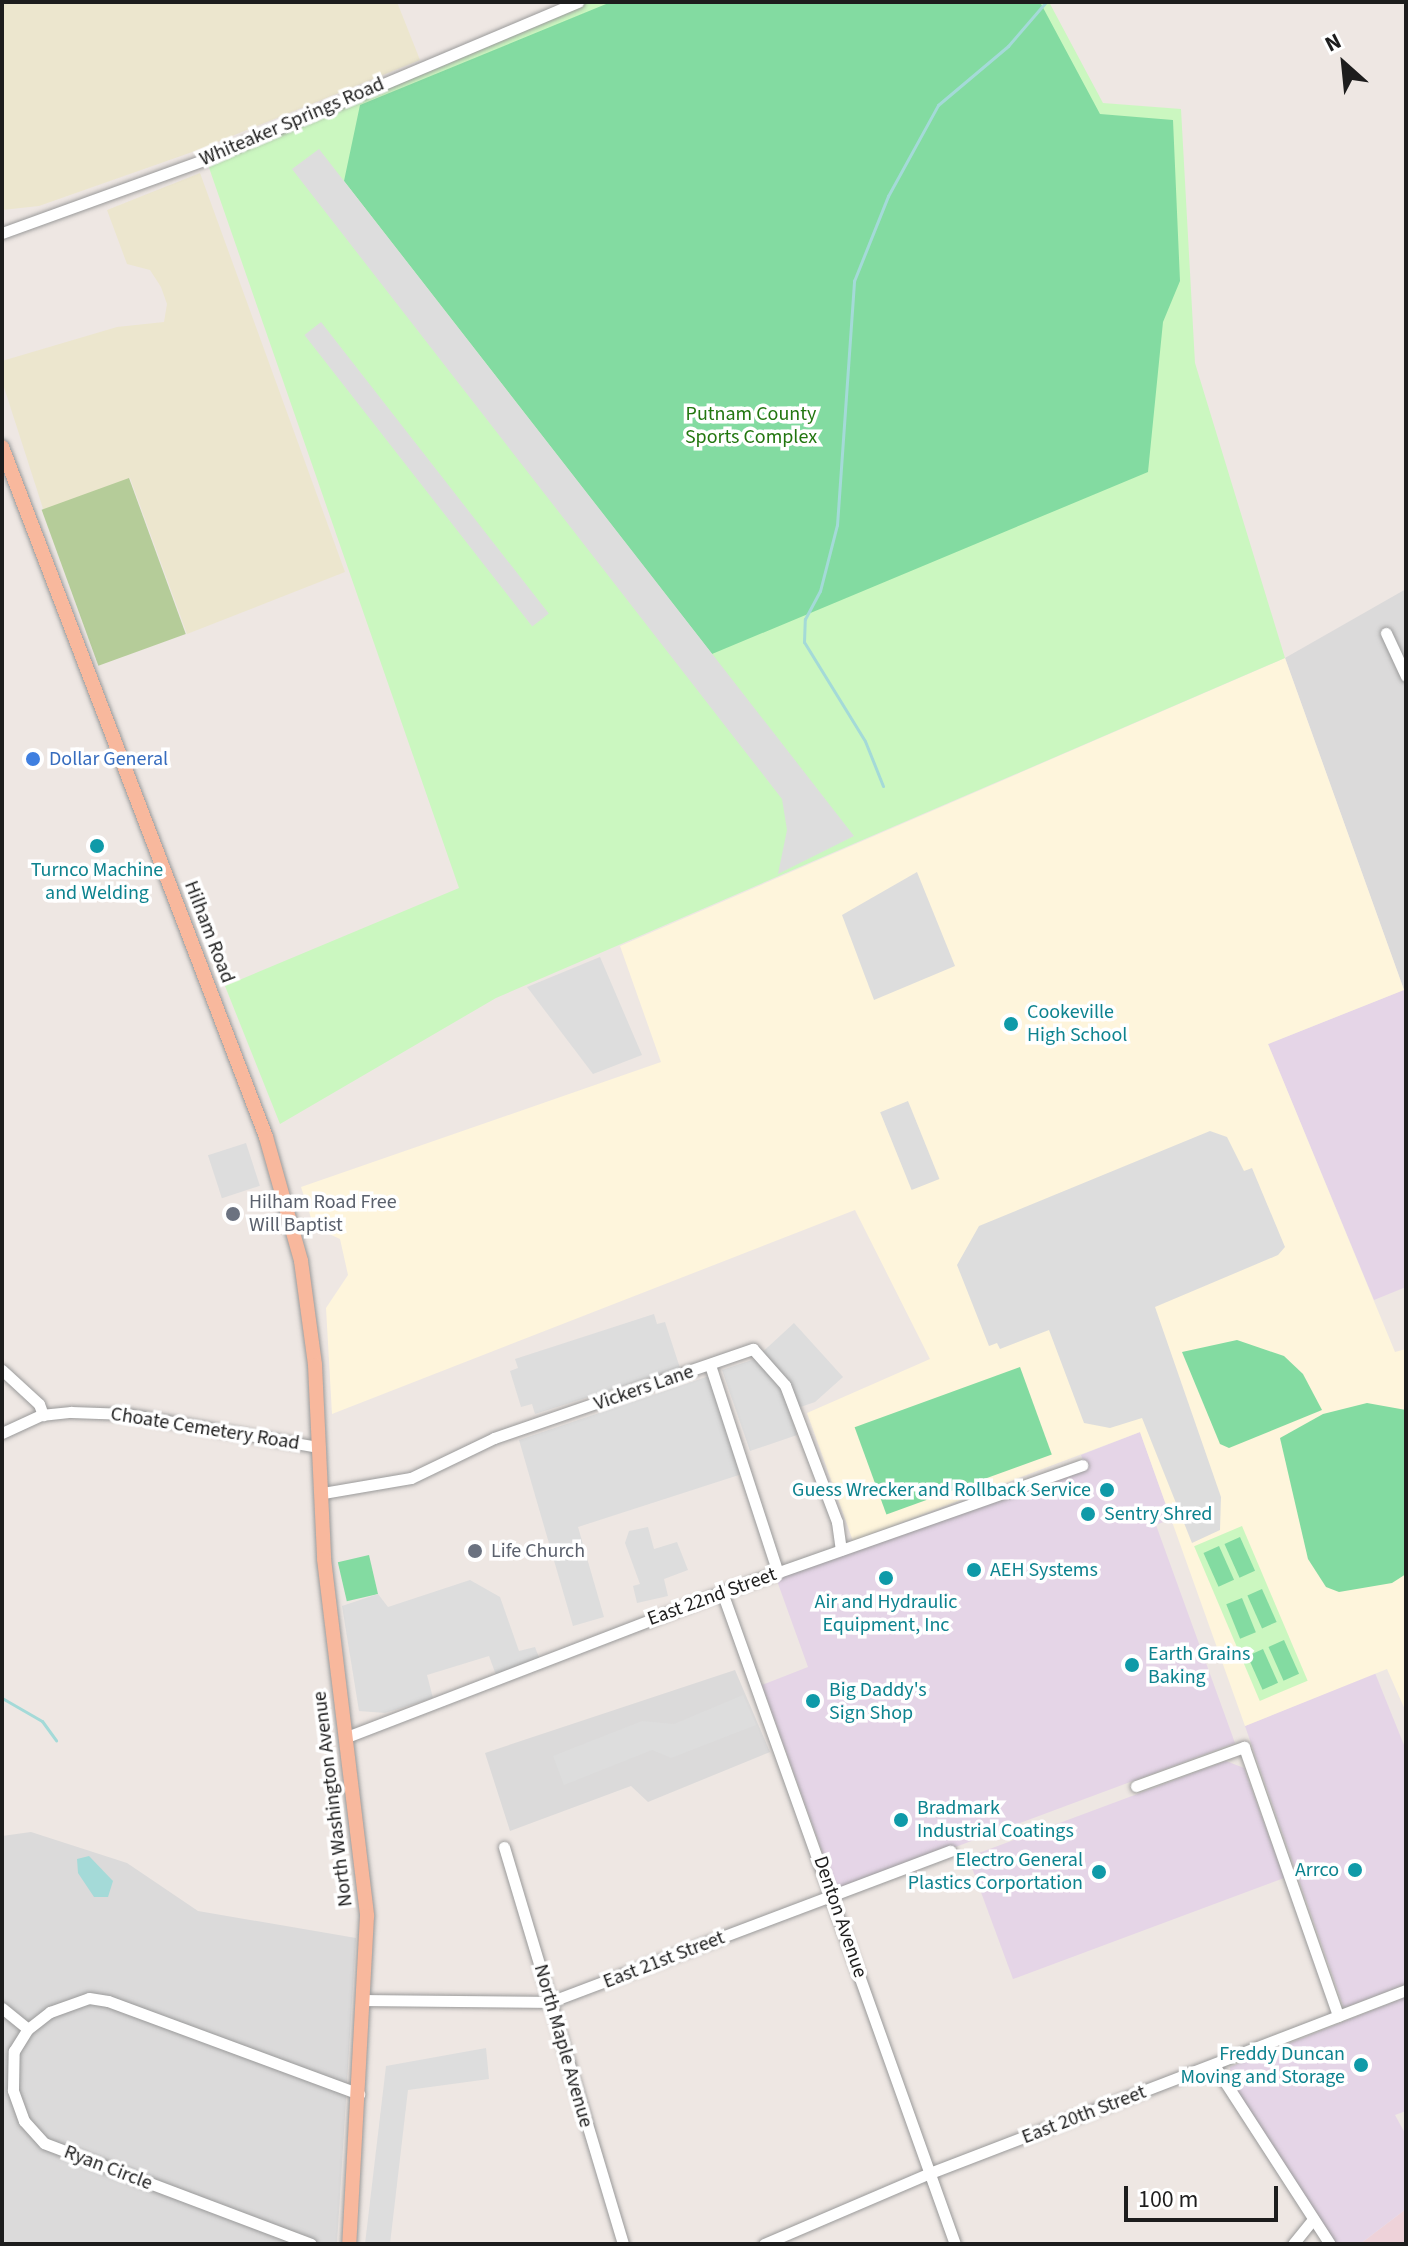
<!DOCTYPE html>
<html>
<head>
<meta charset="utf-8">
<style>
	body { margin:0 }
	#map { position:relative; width:1408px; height:2246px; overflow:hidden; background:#eee7e3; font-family:"Source Sans 3",sans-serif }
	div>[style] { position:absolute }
	.residential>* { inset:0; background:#dbdada }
	.commercial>* { inset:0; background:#eed2d9 }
	.industrial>* { inset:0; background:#e5d5e7 }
	.education>* { inset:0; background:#fef5dc }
	.farmland>* { inset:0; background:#ece6ce }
	.forest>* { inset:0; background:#b5cc99; transform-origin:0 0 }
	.park>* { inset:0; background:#cbf7c0; transform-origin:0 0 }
	.pitch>* { inset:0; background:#83dba1; transform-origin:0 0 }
	.parking>* { inset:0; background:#ddd; transform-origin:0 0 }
	.water>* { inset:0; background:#a4dad8 }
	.stream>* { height:3px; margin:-1.5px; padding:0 1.5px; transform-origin:1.5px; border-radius:1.5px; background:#a4dad8 }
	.roads { filter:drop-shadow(0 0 2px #9a9a9a) drop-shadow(0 0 2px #9a9a9a) }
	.minor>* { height:11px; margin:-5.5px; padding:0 5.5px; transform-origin:5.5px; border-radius:5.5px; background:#fff }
	.major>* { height:14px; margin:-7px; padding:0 7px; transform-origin:7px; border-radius:7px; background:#f8b89d }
	.dots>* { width:22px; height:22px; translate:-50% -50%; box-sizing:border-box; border:4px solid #fff; border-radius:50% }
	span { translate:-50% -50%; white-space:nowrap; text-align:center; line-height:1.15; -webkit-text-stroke:7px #fff; paint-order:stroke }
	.street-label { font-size:20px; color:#1d1d1d }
	.park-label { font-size:20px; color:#22760f }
	.shop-label { font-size:20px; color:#366cbe }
	.left { translate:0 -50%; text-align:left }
	.culture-label { font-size:20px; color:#0d838f }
	.right { translate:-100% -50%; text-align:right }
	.worship-label { font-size:20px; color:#5b616d }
	.frame { position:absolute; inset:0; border:4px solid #1d1d1d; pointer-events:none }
	.north { position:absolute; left:1304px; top:24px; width:80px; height:80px; -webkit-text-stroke:6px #fff; paint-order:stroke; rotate:333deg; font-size:22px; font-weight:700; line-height:32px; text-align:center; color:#1d1d1d }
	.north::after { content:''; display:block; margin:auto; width:28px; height:36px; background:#1d1d1d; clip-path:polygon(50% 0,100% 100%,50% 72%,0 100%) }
	.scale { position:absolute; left:1124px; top:2186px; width:154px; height:36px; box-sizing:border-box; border:4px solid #1d1d1d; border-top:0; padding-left:10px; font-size:24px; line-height:28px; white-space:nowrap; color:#1d1d1d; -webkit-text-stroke:6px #fff; paint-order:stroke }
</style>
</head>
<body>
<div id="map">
	<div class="residential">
		<div style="clip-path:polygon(1406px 589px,1406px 989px,1404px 990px,1285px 658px)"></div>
		<div style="clip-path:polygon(735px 1670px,770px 1752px,648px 1802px,631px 1786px,510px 1831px,485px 1753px)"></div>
		<div style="clip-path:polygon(31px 1832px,127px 1863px,198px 1911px,356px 1938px,337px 2244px,2px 2244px,2px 1836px)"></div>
	</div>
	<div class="commercial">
		<div style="clip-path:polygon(1406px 2209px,1406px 2244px,1360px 2244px)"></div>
	</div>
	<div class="industrial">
		<div style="clip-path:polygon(1406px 989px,1406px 1287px,1374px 1300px,1268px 1044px)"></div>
		<div style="clip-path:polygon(1140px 1432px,1171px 1519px,1156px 1525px,1235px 1743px,845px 1888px,835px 1887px,762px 1685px,808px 1667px,776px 1578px,1086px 1469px,1081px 1455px)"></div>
		<div style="clip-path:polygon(1375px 1673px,1406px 1750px,1406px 1984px,1344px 2008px,1245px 1726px)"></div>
		<div style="clip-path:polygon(1226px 1761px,1244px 1768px,1284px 1878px,1013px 1979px,968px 1857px)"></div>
		<div style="clip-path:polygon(1406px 1997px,1406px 2111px,1395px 2115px,1406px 2135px,1406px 2209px,1360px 2244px,1336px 2244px,1231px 2083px,1230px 2067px)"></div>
	</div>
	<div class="education">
		<div style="clip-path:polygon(1285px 658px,1404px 990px,1268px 1044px,1395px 1352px,1406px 1349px,1406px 1712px,1387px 1669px,1245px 1726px,1140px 1432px,853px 1541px,807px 1413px,930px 1359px,855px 1210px,332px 1414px,326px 1308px,348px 1275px,340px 1239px,314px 1227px,301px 1187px,661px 1062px,620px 946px)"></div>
	</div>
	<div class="farmland">
		<div style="clip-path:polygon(2px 2px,397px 2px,420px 60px,195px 151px,39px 206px,2px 210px)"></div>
		<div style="clip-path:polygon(200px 173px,345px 572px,187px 634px,130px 478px,47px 521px,2px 381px,2px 361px,117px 327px,164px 322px,167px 304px,161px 287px,150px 270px,127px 264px,107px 210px)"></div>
	</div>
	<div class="forest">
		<div style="left:129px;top:478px;width:166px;height:93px;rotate:70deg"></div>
	</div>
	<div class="park">
		<div style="clip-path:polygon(578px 2px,1049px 2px,1103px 103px,1181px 109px,1195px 363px,1285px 658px,496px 998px,280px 1124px,225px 986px,459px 888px,206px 159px)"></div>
		<div style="left:1242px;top:1526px;width:168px;height:52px;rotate:67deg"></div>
	</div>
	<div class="pitch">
		<div style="clip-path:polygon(611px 2px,1040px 2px,1100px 114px,1173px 120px,1180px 281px,1163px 322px,1148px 472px,712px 654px,344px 181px,360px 105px)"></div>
		<div style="clip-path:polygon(1237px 1340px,1284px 1356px,1303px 1374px,1322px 1410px,1229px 1448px,1220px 1444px,1182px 1352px)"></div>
		<div style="left:1020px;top:1367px;width:93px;height:176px;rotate:70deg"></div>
		<div style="clip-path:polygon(1367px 1403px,1406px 1410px,1406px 1574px,1392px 1583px,1339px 1592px,1326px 1587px,1308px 1559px,1280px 1438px,1323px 1414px)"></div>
		<div style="left:1240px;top:1537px;width:37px;height:17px;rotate:66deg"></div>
		<div style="left:1219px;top:1546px;width:37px;height:17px;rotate:66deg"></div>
		<div style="left:369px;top:1555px;width:40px;height:32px;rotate:77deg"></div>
		<div style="left:1262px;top:1589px;width:36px;height:16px;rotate:66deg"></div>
		<div style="left:1242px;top:1598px;width:37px;height:17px;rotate:68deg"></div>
		<div style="left:1284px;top:1640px;width:37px;height:17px;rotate:66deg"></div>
		<div style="left:1263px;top:1649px;width:37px;height:17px;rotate:66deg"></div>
	</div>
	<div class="parking">
		<div style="clip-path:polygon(319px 149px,344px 181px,854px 836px,778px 874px,787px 830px,782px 799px,292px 169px)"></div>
		<div style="left:321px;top:322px;width:370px;height:21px;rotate:52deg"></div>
		<div style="clip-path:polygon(917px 872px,955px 966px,874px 1000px,842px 915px)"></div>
		<div style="clip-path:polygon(600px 957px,642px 1055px,593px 1074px,527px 987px)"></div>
		<div style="left:908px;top:1101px;width:84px;height:30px;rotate:68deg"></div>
		<div style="clip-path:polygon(1210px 1131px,1227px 1137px,1244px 1171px,1252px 1168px,1285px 1247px,1278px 1255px,1155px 1307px,1221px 1497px,1220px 1530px,1192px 1543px,1142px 1418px,1110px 1428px,1084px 1423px,1049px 1330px,1000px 1349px,997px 1343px,989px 1346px,957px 1265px,979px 1226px)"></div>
		<div style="left:246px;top:1143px;width:45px;height:40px;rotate:72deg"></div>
		<div style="clip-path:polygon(654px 1314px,657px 1324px,665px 1322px,680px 1368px,535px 1414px,532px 1404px,521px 1407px,510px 1371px,518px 1368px,515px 1359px)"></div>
		<div style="clip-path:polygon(794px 1323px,843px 1377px,815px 1402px,789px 1411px,797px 1435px,750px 1451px,722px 1370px,755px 1359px)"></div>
		<div style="clip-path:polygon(709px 1376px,742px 1474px,578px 1527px,604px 1617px,573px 1626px,519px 1440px)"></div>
		<div style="clip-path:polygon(648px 1527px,654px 1549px,677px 1542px,688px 1570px,664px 1579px,668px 1596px,637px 1603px,633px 1586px,640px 1584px,625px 1543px,629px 1531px)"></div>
		<div style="clip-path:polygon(470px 1580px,500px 1597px,519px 1651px,535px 1647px,540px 1660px,496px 1675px,489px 1656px,427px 1675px,433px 1698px,385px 1713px,359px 1711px,342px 1606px,378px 1594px,388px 1607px)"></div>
		<div style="clip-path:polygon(743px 1695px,756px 1725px,671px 1758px,652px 1750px,564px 1785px,553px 1756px,642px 1721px,674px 1724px)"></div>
		<div style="clip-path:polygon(486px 2048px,489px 2079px,408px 2090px,390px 2244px,365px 2244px,386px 2066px)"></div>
	</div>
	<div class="water">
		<div style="clip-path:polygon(89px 1856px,113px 1881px,108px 1897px,94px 1897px,78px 1873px,77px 1859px)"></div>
	</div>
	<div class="stream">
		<div style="left:883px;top:786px;width:48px;rotate:-111.8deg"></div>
		<div style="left:865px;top:741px;width:116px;rotate:-121.6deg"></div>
		<div style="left:804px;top:642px;width:23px;rotate:-88deg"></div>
		<div style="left:805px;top:619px;width:32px;rotate:-62deg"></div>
		<div style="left:820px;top:591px;width:68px;rotate:-75.6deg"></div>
		<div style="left:837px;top:525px;width:245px;rotate:-86deg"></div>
		<div style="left:854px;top:281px;width:92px;rotate:-68.2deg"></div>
		<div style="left:888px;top:196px;width:104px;rotate:-61.2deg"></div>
		<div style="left:938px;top:105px;width:92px;rotate:-40.1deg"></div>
		<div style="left:1008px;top:46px;width:58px;rotate:-49.2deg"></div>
		<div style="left:2px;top:1698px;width:46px;rotate:29.9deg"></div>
		<div style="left:42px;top:1721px;width:24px;rotate:54deg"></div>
	</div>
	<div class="roads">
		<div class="minor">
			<div style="left:2px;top:233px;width:217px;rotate:-19.9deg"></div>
			<div style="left:206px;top:159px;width:404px;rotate:-22.9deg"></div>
			<div style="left:1386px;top:633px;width:47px;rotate:65.1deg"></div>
			<div style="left:710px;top:1365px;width:219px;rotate:71.9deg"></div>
			<div style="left:2px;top:1370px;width:50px;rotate:42.6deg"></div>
			<div style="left:39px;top:1404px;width:12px;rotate:70deg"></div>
			<div style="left:2px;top:1433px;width:43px;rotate:-24.8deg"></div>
			<div style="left:41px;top:1415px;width:30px;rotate:-6deg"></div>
			<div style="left:71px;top:1412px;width:56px;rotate:2deg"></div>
			<div style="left:127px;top:1414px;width:195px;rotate:9.8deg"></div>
			<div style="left:323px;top:1493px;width:89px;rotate:-9.7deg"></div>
			<div style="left:411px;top:1478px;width:92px;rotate:-25.7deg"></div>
			<div style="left:494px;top:1438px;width:274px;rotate:-19deg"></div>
			<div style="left:753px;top:1349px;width:48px;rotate:48.4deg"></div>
			<div style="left:785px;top:1385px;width:147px;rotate:69.2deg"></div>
			<div style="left:837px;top:1522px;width:28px;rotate:82deg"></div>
			<div style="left:722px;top:1592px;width:692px;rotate:70.34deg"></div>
			<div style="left:347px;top:1737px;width:402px;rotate:-21.1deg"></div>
			<div style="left:722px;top:1592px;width:382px;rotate:-19.4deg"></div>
			<div style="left:1136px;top:1786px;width:115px;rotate:-19.9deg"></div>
			<div style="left:1244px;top:1747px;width:285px;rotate:70.7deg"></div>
			<div style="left:504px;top:1847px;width:414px;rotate:73.3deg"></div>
			<div style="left:366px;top:2000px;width:184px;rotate:0.6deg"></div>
			<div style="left:550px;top:2002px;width:428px;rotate:-20.7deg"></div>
			<div style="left:2px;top:2008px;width:33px;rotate:39deg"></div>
			<div style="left:1214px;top:2065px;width:213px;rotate:57.1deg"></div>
			<div style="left:311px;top:2244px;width:285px;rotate:-159.3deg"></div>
			<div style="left:44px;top:2143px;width:30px;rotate:-132deg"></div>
			<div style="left:24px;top:2121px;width:33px;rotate:-110deg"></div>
			<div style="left:13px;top:2090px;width:39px;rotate:-89deg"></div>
			<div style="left:14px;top:2051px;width:26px;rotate:-58deg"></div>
			<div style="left:28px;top:2029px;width:28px;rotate:-38deg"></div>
			<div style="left:50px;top:2012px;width:41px;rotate:-19.7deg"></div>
			<div style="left:89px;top:1998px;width:19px;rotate:9deg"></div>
			<div style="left:108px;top:2001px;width:268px;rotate:20.3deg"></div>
			<div style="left:764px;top:2244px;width:181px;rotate:-23.2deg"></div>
			<div style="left:930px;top:2173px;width:510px;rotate:-21.03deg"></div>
			<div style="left:1293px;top:2244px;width:32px;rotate:-51deg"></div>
		</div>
		<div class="major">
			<div style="left:2px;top:447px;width:739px;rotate:69.06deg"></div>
			<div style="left:266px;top:1137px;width:129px;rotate:74.2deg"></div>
			<div style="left:301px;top:1261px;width:105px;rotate:82.3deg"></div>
			<div style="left:315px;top:1365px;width:194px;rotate:87.3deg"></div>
			<div style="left:324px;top:1559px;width:360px;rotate:83.1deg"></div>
			<div style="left:367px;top:1916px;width:328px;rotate:93.1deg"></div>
		</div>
	</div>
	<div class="dots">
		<div style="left:33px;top:759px;background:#3f7fe0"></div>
		<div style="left:97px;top:846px;background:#0f9aa8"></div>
		<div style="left:1011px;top:1024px;background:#0f9aa8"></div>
		<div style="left:233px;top:1214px;background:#6b7280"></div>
		<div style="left:1107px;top:1490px;background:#0f9aa8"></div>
		<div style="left:1088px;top:1514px;background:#0f9aa8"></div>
		<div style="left:475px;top:1551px;background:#6b7280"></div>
		<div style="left:974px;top:1570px;background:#0f9aa8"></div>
		<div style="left:886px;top:1578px;background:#0f9aa8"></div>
		<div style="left:1132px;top:1665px;background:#0f9aa8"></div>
		<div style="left:813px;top:1701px;background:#0f9aa8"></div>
		<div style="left:901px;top:1820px;background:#0f9aa8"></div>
		<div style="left:1355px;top:1870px;background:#0f9aa8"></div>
		<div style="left:1099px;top:1872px;background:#0f9aa8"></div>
		<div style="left:1361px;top:2065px;background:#0f9aa8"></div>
	</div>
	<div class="street-label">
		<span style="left:292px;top:122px;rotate:-23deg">Whiteaker Springs Road</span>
		<span style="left:209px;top:932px;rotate:69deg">Hilham Road</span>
		<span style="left:644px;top:1388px;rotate:-19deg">Vickers Lane</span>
		<span style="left:205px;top:1429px;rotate:9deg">Choate Cemetery Road</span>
		<span style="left:712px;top:1597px;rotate:-20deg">East 22nd Street</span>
		<span style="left:333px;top:1799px;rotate:-97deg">North Washington Avenue</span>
		<span style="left:840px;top:1917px;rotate:71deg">Denton Avenue</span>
		<span style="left:664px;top:1960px;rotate:-21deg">East 21st Street</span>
		<span style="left:563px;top:2046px;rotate:74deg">North Maple Avenue</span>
		<span style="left:1084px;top:2115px;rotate:-21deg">East 20th Street</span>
		<span style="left:108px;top:2168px;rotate:21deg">Ryan Circle</span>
	</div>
	<div class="park-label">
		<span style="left:751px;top:426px">Putnam County<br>Sports Complex</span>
	</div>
	<div class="shop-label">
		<span class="left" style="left:49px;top:759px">Dollar General</span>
	</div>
	<div class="culture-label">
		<span style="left:97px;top:882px">Turnco Machine<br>and Welding</span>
		<span class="left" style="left:1027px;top:1024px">Cookeville<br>High School</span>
		<span class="right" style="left:1091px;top:1490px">Guess Wrecker and Rollback Service</span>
		<span class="left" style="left:1104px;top:1514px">Sentry Shred</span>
		<span class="left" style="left:990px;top:1570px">AEH Systems</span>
		<span style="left:886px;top:1614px">Air and Hydraulic<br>Equipment, Inc</span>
		<span class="left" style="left:1148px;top:1666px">Earth Grains<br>Baking</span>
		<span class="left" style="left:829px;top:1702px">Big Daddy's<br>Sign Shop</span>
		<span class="left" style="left:917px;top:1820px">Bradmark<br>Industrial Coatings</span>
		<span class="right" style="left:1083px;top:1872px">Electro General<br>Plastics Corportation</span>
		<span class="right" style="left:1339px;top:1870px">Arrco</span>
		<span class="right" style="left:1345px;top:2066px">Freddy Duncan<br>Moving and Storage</span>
	</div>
	<div class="worship-label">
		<span class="left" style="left:249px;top:1214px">Hilham Road Free<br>Will Baptist</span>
		<span class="left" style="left:491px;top:1551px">Life Church</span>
	</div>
	<div class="frame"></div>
	<div class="north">N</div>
	<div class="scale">100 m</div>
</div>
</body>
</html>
